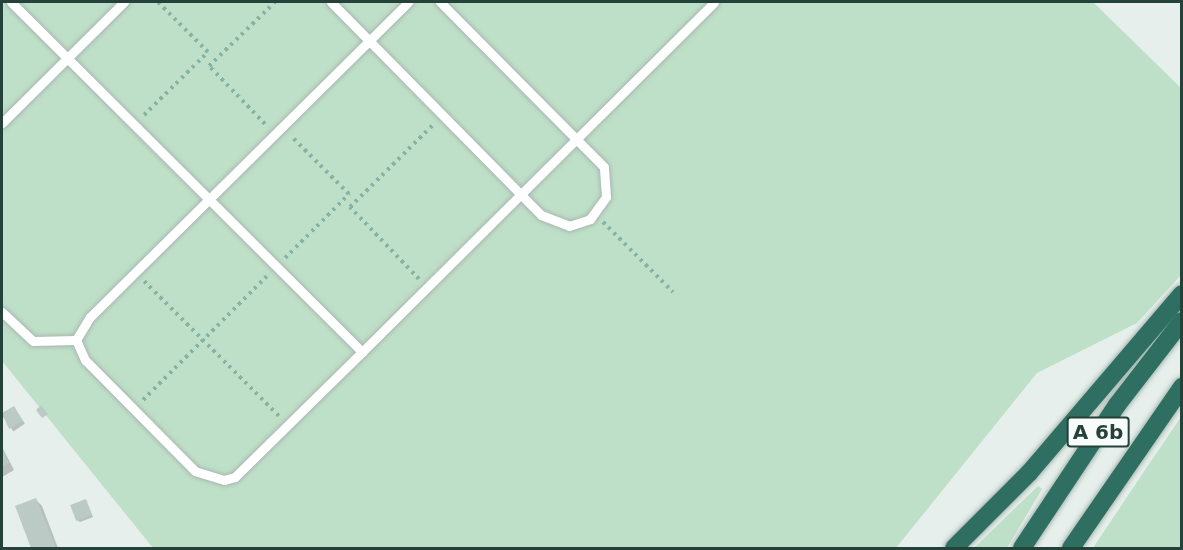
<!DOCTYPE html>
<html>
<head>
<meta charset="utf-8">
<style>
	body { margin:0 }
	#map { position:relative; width:1183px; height:550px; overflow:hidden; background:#e6efeb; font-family:"DejaVu Sans",sans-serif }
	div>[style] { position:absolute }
	.green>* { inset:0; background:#bfe0c8 }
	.shadow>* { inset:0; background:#0003; transform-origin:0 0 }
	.building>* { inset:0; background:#bbcac4; transform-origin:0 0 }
	.path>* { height:4px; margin-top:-2px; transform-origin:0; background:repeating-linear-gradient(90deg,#86b3a5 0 3px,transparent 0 7.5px) }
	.roads { filter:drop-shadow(0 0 2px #a8b8b2) drop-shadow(0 0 2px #a8b8b2) }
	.service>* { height:9px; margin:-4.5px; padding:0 4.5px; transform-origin:4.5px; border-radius:4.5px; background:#fff }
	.motorway>* { height:18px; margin:-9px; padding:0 9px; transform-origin:9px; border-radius:9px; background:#2f6f62 }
	span { translate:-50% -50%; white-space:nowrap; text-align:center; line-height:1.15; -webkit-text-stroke:4.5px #f7fbf9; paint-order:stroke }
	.shield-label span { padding:2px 4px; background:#f7fbf9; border:2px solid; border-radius:4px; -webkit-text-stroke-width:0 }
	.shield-label { font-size:20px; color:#24423a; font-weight:700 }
	.frame { position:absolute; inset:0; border:3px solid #24423a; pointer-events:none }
</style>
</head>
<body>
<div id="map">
	<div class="green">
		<div style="clip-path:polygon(2px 2px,1093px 2px,1181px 88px,1181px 275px,1137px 323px,1037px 373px,896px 548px,153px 548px,2px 361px)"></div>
		<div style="clip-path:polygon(1181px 417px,1181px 548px,1093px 548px,1145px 470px)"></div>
		<div style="clip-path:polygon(1038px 486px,1042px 489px,1007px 548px,974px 548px)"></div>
	</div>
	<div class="shadow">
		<div style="left:14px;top:408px;width:19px;height:14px;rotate:55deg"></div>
		<div style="clip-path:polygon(2px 447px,14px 470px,2px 477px)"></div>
		<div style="clip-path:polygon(36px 500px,42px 506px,58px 548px,33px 548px,17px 507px)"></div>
		<div style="clip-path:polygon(86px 501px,93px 517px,80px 522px,77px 520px)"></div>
	</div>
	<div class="building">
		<div style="clip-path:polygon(41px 405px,48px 414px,42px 418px,36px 410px)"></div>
		<div style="clip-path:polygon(14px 406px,23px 421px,9px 429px,2px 413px)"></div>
		<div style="clip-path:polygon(2px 450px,9px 463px,2px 467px)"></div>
		<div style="clip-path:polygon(36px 498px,56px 548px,31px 548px,15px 506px)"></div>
		<div style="left:86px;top:499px;width:17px;height:17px;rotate:69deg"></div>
	</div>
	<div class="path">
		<div style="left:144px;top:115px;width:90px;rotate:-44.5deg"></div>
		<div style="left:208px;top:52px;width:71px;rotate:-135deg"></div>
		<div style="left:265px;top:124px;width:81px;rotate:-134deg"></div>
		<div style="left:209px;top:66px;width:92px;rotate:-44.1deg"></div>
		<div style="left:603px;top:222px;width:99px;rotate:45deg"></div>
		<div style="left:285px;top:258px;width:91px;rotate:-45deg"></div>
		<div style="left:349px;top:194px;width:82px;rotate:-135deg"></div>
		<div style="left:419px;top:279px;width:100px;rotate:-133.8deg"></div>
		<div style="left:350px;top:207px;width:118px;rotate:-44.7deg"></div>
		<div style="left:144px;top:281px;width:191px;rotate:45deg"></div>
		<div style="left:143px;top:400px;width:175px;rotate:-45deg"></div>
	</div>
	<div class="roads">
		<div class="service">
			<div style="left:11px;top:2px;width:496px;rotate:44.9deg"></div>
			<div style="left:362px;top:352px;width:496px;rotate:-44.8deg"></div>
			<div style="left:331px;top:2px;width:299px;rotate:45.4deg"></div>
			<div style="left:541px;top:215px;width:30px;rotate:21deg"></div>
			<div style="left:569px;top:226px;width:22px;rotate:-18deg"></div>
			<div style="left:590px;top:219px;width:27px;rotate:-54deg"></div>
			<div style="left:606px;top:197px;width:30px;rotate:-94deg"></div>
			<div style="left:604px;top:167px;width:233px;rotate:-134.8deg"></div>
			<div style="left:2px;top:123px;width:172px;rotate:-44.8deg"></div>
			<div style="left:2px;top:312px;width:42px;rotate:43.1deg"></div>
			<div style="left:33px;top:341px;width:43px;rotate:-1.3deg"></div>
			<div style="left:362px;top:352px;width:178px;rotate:135.5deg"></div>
			<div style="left:235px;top:477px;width:11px;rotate:165deg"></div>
			<div style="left:224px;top:480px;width:30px;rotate:-163deg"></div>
			<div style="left:195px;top:471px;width:156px;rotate:-134.7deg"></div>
			<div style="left:85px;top:360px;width:22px;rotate:-114deg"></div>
			<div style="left:76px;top:340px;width:27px;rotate:-59deg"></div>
			<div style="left:90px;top:317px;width:448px;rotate:-44.7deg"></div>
		</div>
		<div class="motorway">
			<div style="left:954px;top:548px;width:106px;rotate:-45deg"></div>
			<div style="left:1029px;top:473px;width:235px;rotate:-49.5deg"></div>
			<div style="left:1022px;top:548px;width:172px;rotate:-56.4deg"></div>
			<div style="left:1117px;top:405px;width:106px;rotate:-52.3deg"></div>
			<div style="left:1071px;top:548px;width:196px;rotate:-55.4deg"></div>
		</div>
	</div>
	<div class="shield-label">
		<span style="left:1098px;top:432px">A 6b</span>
	</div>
	<div class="frame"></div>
</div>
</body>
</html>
